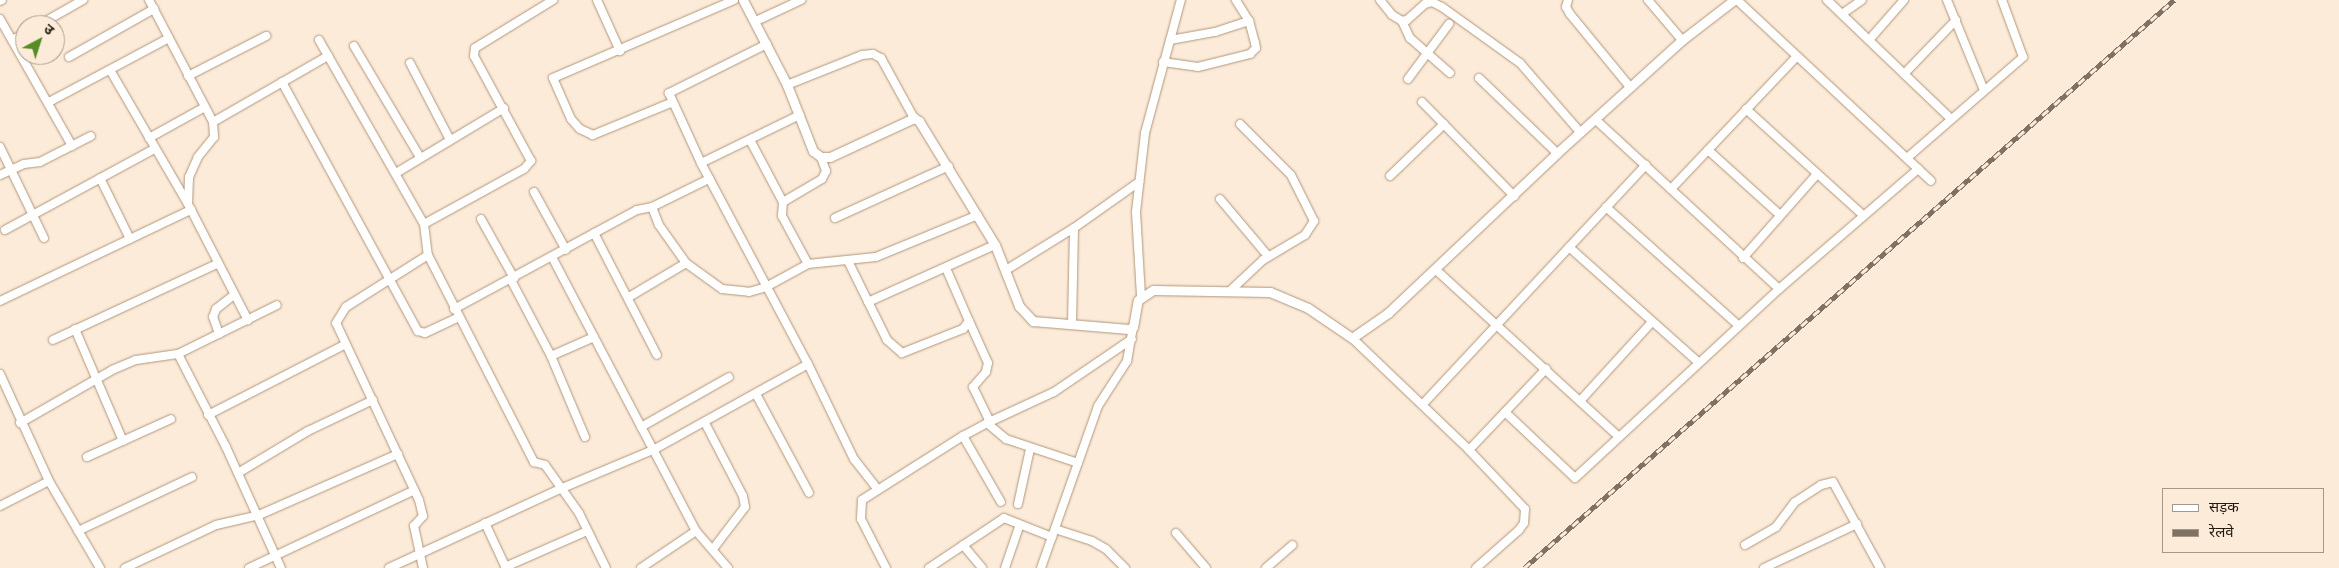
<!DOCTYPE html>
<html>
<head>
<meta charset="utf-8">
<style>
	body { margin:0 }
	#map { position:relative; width:2339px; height:568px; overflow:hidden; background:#fcebd9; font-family:"Space Grotesk","Noto Sans Devanagari",sans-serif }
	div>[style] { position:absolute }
	.roads { filter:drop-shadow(0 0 1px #b1967b) drop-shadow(0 0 1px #b1967b) }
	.minor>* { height:8px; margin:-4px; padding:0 4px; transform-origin:4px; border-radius:4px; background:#fff }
	.tertiary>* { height:9px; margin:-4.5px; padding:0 4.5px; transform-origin:4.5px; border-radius:4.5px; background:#fff }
	.rail>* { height:4.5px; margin-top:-2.25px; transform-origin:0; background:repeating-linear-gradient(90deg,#fcebd9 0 8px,#7f7264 0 16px); box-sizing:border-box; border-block:1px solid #7f7264 }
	span { translate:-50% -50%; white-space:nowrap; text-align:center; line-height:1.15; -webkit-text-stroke:4.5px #fcebd9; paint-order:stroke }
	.legend { position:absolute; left:2162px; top:488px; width:162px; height:65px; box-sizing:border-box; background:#fcebd9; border:1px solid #a69889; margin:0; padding:6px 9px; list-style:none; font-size:15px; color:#241b10 }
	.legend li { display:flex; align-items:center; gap:10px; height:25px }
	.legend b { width:25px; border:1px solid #a69889 }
	.north { position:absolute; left:15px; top:15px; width:50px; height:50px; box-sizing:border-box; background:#fcebd9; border:1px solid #a69889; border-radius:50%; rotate:40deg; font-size:14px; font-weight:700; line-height:20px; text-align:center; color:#241b10 }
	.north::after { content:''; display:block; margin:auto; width:18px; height:22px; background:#568c25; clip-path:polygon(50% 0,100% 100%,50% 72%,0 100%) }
</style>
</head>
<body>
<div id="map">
	<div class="roads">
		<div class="minor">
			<div style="left:149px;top:0;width:138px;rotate:62.3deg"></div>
			<div style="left:213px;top:122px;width:15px;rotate:86deg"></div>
			<div style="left:214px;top:137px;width:26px;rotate:129deg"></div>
			<div style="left:198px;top:157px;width:22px;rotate:114deg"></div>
			<div style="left:189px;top:177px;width:25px;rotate:92deg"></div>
			<div style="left:597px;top:0;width:56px;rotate:65.7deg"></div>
			<div style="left:1380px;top:0;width:19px;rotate:51deg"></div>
			<div style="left:1392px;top:15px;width:12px;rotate:31deg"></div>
			<div style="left:1402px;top:21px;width:5px;rotate:-11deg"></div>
			<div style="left:1407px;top:20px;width:24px;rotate:-42deg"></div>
			<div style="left:1425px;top:4px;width:7px;rotate:-16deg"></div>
			<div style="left:1432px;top:2px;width:11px;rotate:27deg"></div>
			<div style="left:1442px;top:7px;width:96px;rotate:35.7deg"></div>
			<div style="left:1520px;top:63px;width:91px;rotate:49deg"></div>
			<div style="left:1568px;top:0;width:7px;rotate:106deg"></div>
			<div style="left:1566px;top:7px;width:8px;rotate:60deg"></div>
			<div style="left:1570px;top:14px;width:94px;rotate:50.6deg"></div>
			<div style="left:1648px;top:0;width:52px;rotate:49.6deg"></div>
			<div style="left:1737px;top:0;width:265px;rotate:43deg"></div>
			<div style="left:1827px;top:0;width:170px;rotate:43.8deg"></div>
			<div style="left:1947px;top:0;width:97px;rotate:67.7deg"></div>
			<div style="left:0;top:1px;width:2px;rotate:-27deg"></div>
			<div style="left:1842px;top:14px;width:24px;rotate:-35deg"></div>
			<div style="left:0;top:19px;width:146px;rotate:60.4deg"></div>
			<div style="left:756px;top:21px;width:50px;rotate:-25deg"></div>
			<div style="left:1402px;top:21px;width:19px;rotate:65deg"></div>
			<div style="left:1410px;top:38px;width:53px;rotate:41.2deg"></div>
			<div style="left:39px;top:25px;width:51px;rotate:-29.6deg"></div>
			<div style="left:12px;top:40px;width:15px;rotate:-28deg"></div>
			<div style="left:319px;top:40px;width:212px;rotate:60.3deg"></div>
			<div style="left:424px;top:224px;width:31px;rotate:83deg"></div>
			<div style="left:428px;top:255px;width:233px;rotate:62.9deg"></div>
			<div style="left:534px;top:462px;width:11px;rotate:15deg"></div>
			<div style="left:545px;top:465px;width:59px;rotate:54.7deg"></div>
			<div style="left:579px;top:513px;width:61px;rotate:63.9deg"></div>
			<div style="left:1170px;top:40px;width:46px;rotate:-10.1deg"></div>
			<div style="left:1215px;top:32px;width:36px;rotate:-18deg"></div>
			<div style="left:1869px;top:40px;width:53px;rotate:-48.8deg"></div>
			<div style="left:767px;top:44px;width:110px;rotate:153.4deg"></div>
			<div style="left:669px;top:93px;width:77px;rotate:65.4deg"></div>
			<div style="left:701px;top:163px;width:228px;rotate:62deg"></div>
			<div style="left:808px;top:364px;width:106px;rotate:64.2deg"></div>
			<div style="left:854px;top:459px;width:39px;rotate:52deg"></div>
			<div style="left:354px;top:46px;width:129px;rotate:59.3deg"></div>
			<div style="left:69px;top:57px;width:98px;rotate:-29.5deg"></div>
			<div style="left:1163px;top:62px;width:35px;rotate:8deg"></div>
			<div style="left:1198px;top:67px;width:54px;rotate:-14deg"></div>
			<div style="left:1250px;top:54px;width:8px;rotate:-45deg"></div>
			<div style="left:1256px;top:48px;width:5px;rotate:-101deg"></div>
			<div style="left:1255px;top:43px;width:23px;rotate:-105deg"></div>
			<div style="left:1249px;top:21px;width:25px;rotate:-122deg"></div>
			<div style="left:410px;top:63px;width:87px;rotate:62.5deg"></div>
			<div style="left:110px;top:70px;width:155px;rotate:59.8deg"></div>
			<div style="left:188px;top:204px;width:131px;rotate:62.7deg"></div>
			<div style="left:1904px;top:74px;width:75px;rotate:-46.1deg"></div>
			<div style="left:188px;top:76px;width:88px;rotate:-27.1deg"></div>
			<div style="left:1479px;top:78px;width:108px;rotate:43.9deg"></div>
			<div style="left:1408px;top:79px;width:69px;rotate:-53.3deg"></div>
			<div style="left:282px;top:82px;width:284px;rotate:61.4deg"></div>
			<div style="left:418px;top:331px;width:7px;rotate:16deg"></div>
			<div style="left:425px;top:333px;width:38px;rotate:-25deg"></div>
			<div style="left:787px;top:85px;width:81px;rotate:-21.8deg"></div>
			<div style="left:862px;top:55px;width:11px;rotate:-5deg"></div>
			<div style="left:873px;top:54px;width:9px;rotate:27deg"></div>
			<div style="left:881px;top:58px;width:68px;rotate:61.2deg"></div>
			<div style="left:49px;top:102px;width:136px;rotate:-28.1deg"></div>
			<div style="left:673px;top:102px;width:87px;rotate:157.6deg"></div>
			<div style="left:593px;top:135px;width:14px;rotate:-155deg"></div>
			<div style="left:580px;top:129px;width:13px;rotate:-132deg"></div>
			<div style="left:571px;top:119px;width:45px;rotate:-113.7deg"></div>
			<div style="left:553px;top:78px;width:197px;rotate:-23.3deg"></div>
			<div style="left:1422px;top:102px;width:132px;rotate:45.6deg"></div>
			<div style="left:1746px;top:109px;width:158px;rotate:42.2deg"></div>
			<div style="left:1596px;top:120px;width:249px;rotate:42.7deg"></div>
			<div style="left:213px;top:122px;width:133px;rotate:-29.9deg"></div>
			<div style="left:149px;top:138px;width:64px;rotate:-29deg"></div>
			<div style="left:750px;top:140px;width:70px;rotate:62deg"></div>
			<div style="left:0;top:147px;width:101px;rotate:64.2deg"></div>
			<div style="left:1708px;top:150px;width:97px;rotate:42.1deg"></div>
			<div style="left:1907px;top:158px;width:154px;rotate:-41deg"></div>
			<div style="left:2023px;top:57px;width:61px;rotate:-110.2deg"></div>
			<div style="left:701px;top:163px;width:110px;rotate:-25.9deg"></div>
			<div style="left:396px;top:173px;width:126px;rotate:-31deg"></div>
			<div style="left:0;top:175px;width:26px;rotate:-25deg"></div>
			<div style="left:24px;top:164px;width:16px;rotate:-7deg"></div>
			<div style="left:40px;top:162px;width:57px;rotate:-27deg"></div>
			<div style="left:1390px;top:176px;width:75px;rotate:-43.9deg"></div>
			<div style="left:100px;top:178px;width:68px;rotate:63.8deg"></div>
			<div style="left:1671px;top:189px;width:183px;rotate:-46.5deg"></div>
			<div style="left:534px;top:192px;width:66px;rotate:61.1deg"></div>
			<div style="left:1220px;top:199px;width:75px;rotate:49.9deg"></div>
			<div style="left:652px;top:207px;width:19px;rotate:69deg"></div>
			<div style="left:659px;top:225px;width:47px;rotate:54.6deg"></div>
			<div style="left:686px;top:263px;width:44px;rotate:35.8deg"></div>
			<div style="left:722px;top:289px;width:27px;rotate:6deg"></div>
			<div style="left:749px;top:292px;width:18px;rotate:-16deg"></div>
			<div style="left:766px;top:287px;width:48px;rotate:-28.7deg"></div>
			<div style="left:808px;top:264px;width:68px;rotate:-5.9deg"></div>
			<div style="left:876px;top:257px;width:110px;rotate:-22.4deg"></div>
			<div style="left:1606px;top:207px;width:178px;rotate:41.8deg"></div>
			<div style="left:835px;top:218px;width:125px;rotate:-24.5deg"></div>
			<div style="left:481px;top:219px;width:68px;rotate:60.8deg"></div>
			<div style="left:424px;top:224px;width:114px;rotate:-28.8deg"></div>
			<div style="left:524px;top:169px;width:11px;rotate:-49deg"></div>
			<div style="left:531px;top:161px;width:119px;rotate:-118.5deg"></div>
			<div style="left:474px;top:56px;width:8px;rotate:-83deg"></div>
			<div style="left:475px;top:48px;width:92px;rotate:-31.6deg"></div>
			<div style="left:5px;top:230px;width:170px;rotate:-28.5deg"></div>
			<div style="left:594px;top:233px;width:137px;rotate:62.7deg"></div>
			<div style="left:1569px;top:247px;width:174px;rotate:41.7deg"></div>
			<div style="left:552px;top:257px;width:310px;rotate:62.3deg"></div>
			<div style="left:696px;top:531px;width:49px;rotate:49.1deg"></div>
			<div style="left:1743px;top:258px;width:112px;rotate:-48.6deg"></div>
			<div style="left:848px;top:261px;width:88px;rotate:63.7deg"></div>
			<div style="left:887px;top:340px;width:20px;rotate:41deg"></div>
			<div style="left:902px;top:353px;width:66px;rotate:-21.5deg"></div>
			<div style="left:963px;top:329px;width:10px;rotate:-53deg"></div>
			<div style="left:969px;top:321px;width:58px;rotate:-113.5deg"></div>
			<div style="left:808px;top:264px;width:55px;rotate:-118.4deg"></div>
			<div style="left:782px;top:216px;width:14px;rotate:-86deg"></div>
			<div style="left:783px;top:202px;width:45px;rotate:-30.5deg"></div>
			<div style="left:822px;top:179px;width:9px;rotate:-63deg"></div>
			<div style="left:826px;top:171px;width:15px;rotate:-110deg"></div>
			<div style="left:1435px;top:269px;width:249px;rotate:42.4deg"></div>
			<div style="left:1006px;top:270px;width:80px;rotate:-31.7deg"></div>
			<div style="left:1074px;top:228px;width:80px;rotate:-35.3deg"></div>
			<div style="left:511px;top:280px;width:86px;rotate:62.2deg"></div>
			<div style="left:551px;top:356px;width:88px;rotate:67.2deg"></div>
			<div style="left:1231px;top:290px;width:44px;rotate:-43.2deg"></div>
			<div style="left:1263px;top:260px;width:49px;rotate:-30.8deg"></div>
			<div style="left:1305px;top:235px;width:17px;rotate:-57deg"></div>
			<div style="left:1314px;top:221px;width:51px;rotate:-116.6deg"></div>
			<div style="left:1291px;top:175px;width:72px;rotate:-135deg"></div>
			<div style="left:1141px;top:296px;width:84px;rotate:-93.4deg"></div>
			<div style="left:1136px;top:212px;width:80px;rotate:-83.5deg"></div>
			<div style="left:1145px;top:133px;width:138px;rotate:-74.9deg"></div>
			<div style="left:629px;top:297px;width:66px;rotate:-30.8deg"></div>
			<div style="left:0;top:301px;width:212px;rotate:-25.5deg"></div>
			<div style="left:868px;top:302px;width:139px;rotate:-24.2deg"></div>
			<div style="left:454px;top:309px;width:208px;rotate:-28.4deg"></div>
			<div style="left:637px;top:210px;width:15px;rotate:-11deg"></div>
			<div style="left:652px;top:207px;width:64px;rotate:-26.2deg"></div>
			<div style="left:969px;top:321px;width:46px;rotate:65.7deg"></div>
			<div style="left:988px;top:363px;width:9px;rotate:103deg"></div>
			<div style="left:986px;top:372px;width:20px;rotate:131deg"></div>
			<div style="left:973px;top:387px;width:39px;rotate:64deg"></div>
			<div style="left:1072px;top:324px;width:96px;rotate:-88.8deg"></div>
			<div style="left:75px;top:329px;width:122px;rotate:66.8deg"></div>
			<div style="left:219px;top:334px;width:18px;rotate:-109deg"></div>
			<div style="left:213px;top:317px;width:9px;rotate:-69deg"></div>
			<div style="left:216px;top:309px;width:23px;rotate:-38deg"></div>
			<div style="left:1352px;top:338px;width:162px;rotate:43.7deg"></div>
			<div style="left:1469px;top:450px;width:81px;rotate:46.5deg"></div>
			<div style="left:1525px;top:509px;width:14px;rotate:94deg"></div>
			<div style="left:1524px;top:523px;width:9px;rotate:126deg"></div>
			<div style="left:1519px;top:530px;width:57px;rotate:138.5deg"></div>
			<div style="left:53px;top:340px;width:181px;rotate:-24.9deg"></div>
			<div style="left:178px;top:354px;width:105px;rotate:62.7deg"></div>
			<div style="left:226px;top:447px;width:133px;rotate:65.6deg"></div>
			<div style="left:551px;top:356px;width:47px;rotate:-23.8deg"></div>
			<div style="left:0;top:374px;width:118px;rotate:65.4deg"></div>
			<div style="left:49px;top:481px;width:101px;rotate:59.6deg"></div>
			<div style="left:756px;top:394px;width:112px;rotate:61.8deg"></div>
			<div style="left:1580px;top:401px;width:107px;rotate:-47.7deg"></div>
			<div style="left:1423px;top:404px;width:327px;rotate:-47deg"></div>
			<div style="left:1505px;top:412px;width:96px;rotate:43.3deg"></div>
			<div style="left:1575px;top:478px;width:278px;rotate:-42.8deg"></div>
			<div style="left:1779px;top:289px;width:184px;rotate:-40.8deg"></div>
			<div style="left:208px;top:415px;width:153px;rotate:-27.2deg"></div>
			<div style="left:20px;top:423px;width:106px;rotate:-29.9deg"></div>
			<div style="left:112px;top:370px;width:26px;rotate:-23deg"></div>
			<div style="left:136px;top:360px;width:42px;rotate:-8.1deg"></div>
			<div style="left:178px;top:354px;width:110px;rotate:-26.3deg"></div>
			<div style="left:705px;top:423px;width:82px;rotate:62.5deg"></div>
			<div style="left:743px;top:496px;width:11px;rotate:80deg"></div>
			<div style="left:745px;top:507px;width:53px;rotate:127.3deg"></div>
			<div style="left:987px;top:423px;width:74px;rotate:-24.8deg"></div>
			<div style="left:1054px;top:392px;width:94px;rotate:-34.2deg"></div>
			<div style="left:641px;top:427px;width:101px;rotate:-29.6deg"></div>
			<div style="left:963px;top:436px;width:76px;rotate:60.1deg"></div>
			<div style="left:1469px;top:450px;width:112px;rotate:-46.5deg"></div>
			<div style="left:87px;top:457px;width:92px;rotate:-24.3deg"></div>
			<div style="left:238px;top:473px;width:82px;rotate:-31deg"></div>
			<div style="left:308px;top:431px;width:72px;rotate:-25.5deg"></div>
			<div style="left:1018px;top:504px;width:56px;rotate:-77.7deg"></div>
			<div style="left:0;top:506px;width:55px;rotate:-27deg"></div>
			<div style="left:485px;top:523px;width:50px;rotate:65deg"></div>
			<div style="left:1055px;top:529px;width:39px;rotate:18deg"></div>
			<div style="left:1092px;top:541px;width:16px;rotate:30deg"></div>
			<div style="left:1106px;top:549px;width:27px;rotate:45deg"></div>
			<div style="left:78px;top:531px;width:126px;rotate:-25.3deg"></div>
			<div style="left:1176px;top:533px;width:46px;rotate:49.4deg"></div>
			<div style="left:963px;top:545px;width:30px;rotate:50deg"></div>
			<div style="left:1745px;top:545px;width:36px;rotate:-30deg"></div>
			<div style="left:1776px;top:527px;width:31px;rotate:-53deg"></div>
			<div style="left:1795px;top:502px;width:31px;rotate:-33deg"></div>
			<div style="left:1821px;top:485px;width:12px;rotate:-14deg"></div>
			<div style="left:1833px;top:482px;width:98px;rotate:61.3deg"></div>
			<div style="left:505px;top:567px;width:90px;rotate:-23.7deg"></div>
			<div style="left:125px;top:568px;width:101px;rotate:-25.3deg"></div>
			<div style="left:216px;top:525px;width:44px;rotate:-13.1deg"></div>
			<div style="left:259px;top:515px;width:152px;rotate:-23.7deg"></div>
			<div style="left:249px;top:568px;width:183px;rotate:-25.2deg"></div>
			<div style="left:389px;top:568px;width:188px;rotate:-24.8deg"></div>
			<div style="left:560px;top:489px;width:101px;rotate:-22.8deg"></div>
			<div style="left:653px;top:450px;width:177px;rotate:-29deg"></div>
			<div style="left:423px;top:568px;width:43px;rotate:-102.1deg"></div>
			<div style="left:414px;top:526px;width:13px;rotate:-48deg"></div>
			<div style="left:423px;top:516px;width:16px;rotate:-104deg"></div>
			<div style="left:419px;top:500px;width:195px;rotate:-115.1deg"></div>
			<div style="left:336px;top:323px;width:19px;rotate:-58deg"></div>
			<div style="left:346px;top:307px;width:97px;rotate:-32.4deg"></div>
			<div style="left:641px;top:568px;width:66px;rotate:-33.9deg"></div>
			<div style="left:886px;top:568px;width:55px;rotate:-117deg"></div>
			<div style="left:861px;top:519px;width:19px;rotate:-87deg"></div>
			<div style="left:862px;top:500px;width:120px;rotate:-32.4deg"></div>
			<div style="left:963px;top:436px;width:27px;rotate:-28deg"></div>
			<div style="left:987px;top:423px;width:25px;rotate:40deg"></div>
			<div style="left:1006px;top:439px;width:76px;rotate:18.4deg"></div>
			<div style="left:929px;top:568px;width:90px;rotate:-33.7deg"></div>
			<div style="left:1004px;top:518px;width:52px;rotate:21.6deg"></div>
			<div style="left:1005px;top:568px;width:46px;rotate:-71.2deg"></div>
			<div style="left:1041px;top:568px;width:172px;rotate:-70.6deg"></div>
			<div style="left:1098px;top:406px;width:54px;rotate:-57.2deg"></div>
			<div style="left:1127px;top:361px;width:35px;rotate:-80deg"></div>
			<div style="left:1266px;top:568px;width:35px;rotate:-41deg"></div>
			<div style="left:1764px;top:568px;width:103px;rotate:-25.3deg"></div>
		</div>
		<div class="tertiary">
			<div style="left:743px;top:0;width:96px;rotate:62.6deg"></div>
			<div style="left:787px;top:85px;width:71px;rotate:68.5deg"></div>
			<div style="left:813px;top:151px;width:10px;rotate:37deg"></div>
			<div style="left:821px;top:157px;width:9px"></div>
			<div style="left:830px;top:157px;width:93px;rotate:-24.9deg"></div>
			<div style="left:914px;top:118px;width:6px;rotate:31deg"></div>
			<div style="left:919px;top:121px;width:145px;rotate:58.5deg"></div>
			<div style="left:995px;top:245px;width:66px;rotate:68.5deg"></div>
			<div style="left:1019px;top:306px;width:21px;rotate:47deg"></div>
			<div style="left:1033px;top:321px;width:96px;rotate:4.8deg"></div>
			<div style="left:1129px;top:329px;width:4px;rotate:-27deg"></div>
			<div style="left:1133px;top:327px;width:27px;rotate:-80deg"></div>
			<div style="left:1138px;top:300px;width:18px;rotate:-34deg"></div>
			<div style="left:1153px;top:290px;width:117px;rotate:1deg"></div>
			<div style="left:1270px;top:292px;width:41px;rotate:22.8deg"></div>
			<div style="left:1308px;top:308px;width:53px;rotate:34.3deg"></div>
			<div style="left:1352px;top:338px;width:44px;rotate:-34.8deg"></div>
			<div style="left:1388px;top:313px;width:233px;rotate:-43.4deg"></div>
			<div style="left:1557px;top:153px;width:169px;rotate:-42.1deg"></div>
			<div style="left:1682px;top:40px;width:66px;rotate:-37.6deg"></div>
		</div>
	</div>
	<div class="rail">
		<div style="left:1524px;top:568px;width:863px;rotate:-41.15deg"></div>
	</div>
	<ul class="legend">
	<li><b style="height:6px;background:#fff"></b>सड़क</li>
	<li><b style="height:6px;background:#7f7264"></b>रेलवे</li>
	</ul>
	<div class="north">उ</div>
</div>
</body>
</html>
